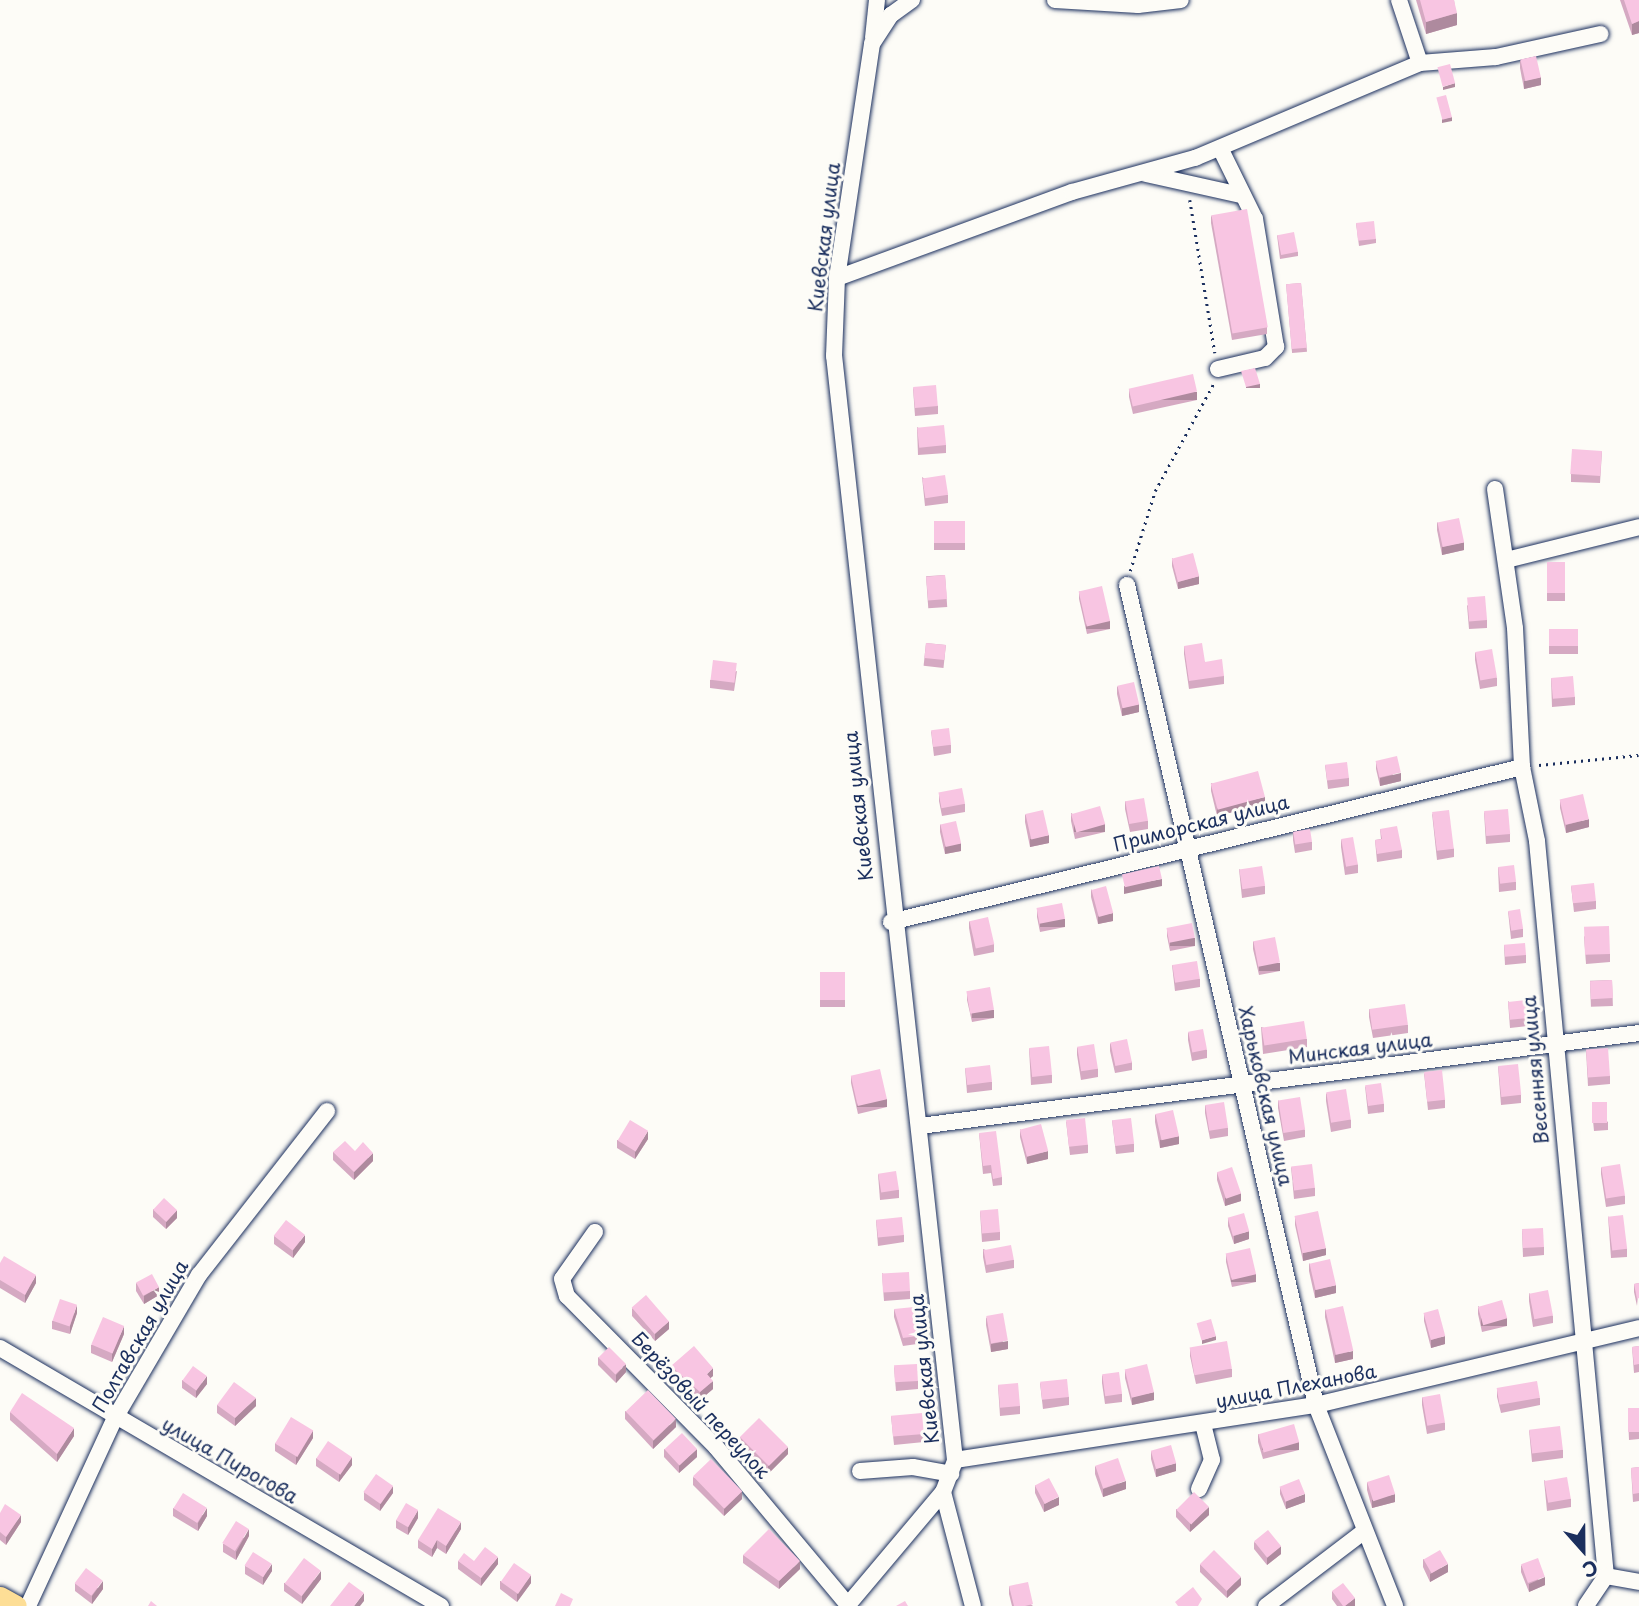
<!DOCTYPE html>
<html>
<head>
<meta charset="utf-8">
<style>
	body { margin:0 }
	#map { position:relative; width:1639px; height:1606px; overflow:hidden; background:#fdfcf7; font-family:"Playpen Sans",sans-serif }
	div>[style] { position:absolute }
	.path>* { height:2.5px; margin-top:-1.25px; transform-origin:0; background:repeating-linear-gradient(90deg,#1b2f5e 0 2px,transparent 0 7px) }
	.roads { filter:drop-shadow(0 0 2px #1b2f5e) drop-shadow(0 0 2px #1b2f5e) }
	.minor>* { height:16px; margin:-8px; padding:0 8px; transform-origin:8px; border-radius:8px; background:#fdfcf7 }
	.major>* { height:21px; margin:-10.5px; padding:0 10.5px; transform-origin:10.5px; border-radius:10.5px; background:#fdde96 }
	.wall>* { inset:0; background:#d5a9c2; transform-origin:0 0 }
	.shaded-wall>* { inset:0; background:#ae8a9e; transform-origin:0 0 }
	.building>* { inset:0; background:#f8c5e2; transform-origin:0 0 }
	span { translate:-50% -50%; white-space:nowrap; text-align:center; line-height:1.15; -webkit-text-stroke:6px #fdfcf7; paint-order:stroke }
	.street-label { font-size:19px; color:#1b2f5e }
	.north { position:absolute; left:1548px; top:1515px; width:70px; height:70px; -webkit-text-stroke:5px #fdfcf7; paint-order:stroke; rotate:159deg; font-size:19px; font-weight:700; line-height:28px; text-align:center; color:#1b2f5e }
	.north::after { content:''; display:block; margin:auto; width:24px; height:32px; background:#1b2f5e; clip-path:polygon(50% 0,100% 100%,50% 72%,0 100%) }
</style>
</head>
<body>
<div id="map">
	<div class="path">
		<div style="left:1190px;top:200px;width:155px;rotate:80.7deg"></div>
		<div style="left:1130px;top:571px;width:84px;rotate:-72.6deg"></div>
		<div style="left:1155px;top:491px;width:123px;rotate:-61.4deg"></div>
		<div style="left:1539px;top:765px;width:100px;rotate:-5.7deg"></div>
	</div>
	<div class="roads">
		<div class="minor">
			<div style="left:1055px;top:0;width:83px;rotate:3.4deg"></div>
			<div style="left:1138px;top:5px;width:43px;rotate:-6.6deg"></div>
			<div style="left:1399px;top:0;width:66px;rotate:71.6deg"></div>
			<div style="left:873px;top:38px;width:38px;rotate:-84deg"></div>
			<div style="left:1146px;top:174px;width:97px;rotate:12.5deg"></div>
			<div style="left:837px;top:278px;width:250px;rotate:-20.1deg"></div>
			<div style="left:1072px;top:192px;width:128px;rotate:-15.5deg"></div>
			<div style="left:1195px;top:158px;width:244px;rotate:-22.9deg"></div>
			<div style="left:1420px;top:63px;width:76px;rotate:-4.5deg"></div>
			<div style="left:1496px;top:57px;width:107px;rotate:-12.4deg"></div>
			<div style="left:1218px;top:369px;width:48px;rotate:-13.2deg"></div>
			<div style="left:1265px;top:358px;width:16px;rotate:-45deg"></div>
			<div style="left:1276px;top:347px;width:130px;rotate:-99.3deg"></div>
			<div style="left:1255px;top:219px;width:79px;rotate:-116.2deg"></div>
			<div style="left:1495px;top:489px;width:140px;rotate:81.8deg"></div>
			<div style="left:1515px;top:628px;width:139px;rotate:87.1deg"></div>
			<div style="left:1522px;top:767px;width:76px;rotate:78.5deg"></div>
			<div style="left:1537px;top:841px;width:738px;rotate:84.64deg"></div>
			<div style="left:1606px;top:1576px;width:36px;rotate:124deg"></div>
			<div style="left:1506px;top:560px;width:137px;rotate:-13.9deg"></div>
			<div style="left:1127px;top:585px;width:841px;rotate:77.02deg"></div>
			<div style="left:1316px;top:1405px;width:216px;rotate:68.5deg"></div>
			<div style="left:891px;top:922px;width:650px;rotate:-13.8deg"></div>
			<div style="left:920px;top:1126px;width:725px;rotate:-7.37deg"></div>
			<div style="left:595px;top:1232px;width:57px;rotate:125.1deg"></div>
			<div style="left:562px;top:1279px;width:18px;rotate:74deg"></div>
			<div style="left:567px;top:1296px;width:212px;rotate:45.4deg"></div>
			<div style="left:716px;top:1447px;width:206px;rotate:50.1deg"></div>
			<div style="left:0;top:1348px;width:511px;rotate:30.33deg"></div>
			<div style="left:955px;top:1460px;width:365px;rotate:-8.7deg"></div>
			<div style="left:1316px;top:1405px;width:332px;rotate:-13.4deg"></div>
			<div style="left:860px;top:1471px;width:53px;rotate:-4.3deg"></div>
			<div style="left:913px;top:1467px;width:39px;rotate:10deg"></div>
			<div style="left:1199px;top:1489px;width:32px;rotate:-66deg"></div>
			<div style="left:1212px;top:1460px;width:36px;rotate:-104deg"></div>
			<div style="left:943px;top:1492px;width:118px;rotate:75.3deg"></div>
			<div style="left:1606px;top:1576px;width:34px;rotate:10deg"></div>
			<div style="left:28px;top:1606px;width:207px;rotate:-65.2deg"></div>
			<div style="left:115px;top:1418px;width:166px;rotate:-59.6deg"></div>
			<div style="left:199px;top:1275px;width:208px;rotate:-52deg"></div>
			<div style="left:847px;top:1606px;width:149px;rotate:-49.9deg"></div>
			<div style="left:943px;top:1492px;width:34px;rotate:-69deg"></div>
			<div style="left:955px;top:1460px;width:1111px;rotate:-96.25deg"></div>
			<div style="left:834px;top:356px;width:78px;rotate:-87.8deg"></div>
			<div style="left:837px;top:278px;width:237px;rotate:-81.5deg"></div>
			<div style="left:872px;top:44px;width:35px;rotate:-57deg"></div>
			<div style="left:891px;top:15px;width:26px;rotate:-36deg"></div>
			<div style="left:1266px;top:1606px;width:122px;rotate:-37.3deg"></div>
		</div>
		<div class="major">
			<div style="left:0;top:1597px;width:18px;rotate:29deg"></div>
		</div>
	</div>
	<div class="wall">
		<div style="clip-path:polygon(1416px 0,1454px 0,1457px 25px,1426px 34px)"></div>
		<div style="clip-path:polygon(1620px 0,1639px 0,1639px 33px,1632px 35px)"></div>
		<div style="clip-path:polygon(1520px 60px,1541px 85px,1524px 89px,1520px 68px)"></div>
		<div style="clip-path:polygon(1211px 215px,1267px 327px,1267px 334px,1232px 340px,1211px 223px)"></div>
		<div style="clip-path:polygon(1356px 223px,1376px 239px,1376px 243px,1359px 246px)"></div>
		<div style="clip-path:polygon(1277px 235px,1298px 252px,1298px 256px,1280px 259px)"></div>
		<div style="left:1301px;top:283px;width:69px;height:15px;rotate:85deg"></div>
		<div style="clip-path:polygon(913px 388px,938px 406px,938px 414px,915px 416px)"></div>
		<div style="clip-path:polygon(1129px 389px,1197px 400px,1133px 414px,1129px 397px)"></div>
		<div style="clip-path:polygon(917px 427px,946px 445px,946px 453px,918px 455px)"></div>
		<div style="clip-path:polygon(1602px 451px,1600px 483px,1571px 482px,1571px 474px)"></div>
		<div style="clip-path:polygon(922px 477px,948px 495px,948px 503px,925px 506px)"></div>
		<div style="left:934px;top:521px;width:31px;height:29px"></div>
		<div style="clip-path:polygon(1437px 522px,1464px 550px,1442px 555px,1437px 530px)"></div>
		<div style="clip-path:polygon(1172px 558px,1199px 584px,1178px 589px,1172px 566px)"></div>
		<div style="left:1565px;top:562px;width:39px;height:18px;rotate:90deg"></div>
		<div style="left:945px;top:575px;width:32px;height:19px;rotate:86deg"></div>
		<div style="clip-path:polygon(1079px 591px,1110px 629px,1087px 634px,1079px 599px)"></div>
		<div style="clip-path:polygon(1467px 605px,1487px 620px,1487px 628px,1469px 629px)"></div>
		<div style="left:1549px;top:629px;width:29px;height:25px"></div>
		<div style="left:926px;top:643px;width:20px;height:23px;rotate:6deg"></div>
		<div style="clip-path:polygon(1184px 646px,1224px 676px,1224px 684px,1189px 689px,1184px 654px)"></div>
		<div style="clip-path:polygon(1475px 652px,1497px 678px,1497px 686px,1480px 689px,1475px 660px)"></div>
		<div style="clip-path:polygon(737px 671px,734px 691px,710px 688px,710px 680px)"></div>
		<div style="clip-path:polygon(1551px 678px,1575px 697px,1575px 705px,1552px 707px)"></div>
		<div style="clip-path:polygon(1117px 686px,1139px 712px,1122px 716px,1117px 694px)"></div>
		<div style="clip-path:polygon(931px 731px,951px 745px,951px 753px,934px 756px)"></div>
		<div style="clip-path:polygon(1376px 761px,1401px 781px,1380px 786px,1376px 769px)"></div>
		<div style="clip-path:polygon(1325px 765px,1349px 778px,1349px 786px,1328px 789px)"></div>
		<div style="clip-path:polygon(1211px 783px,1265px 804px,1217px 816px,1211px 791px)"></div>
		<div style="clip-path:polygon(939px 793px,965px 804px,965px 812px,942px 816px,939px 801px)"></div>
		<div style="clip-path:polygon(1560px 800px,1589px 827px,1566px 833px,1560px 808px)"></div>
		<div style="clip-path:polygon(1125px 801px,1148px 821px,1148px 829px,1130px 832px,1125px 809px)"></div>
		<div style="clip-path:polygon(1484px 812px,1510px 834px,1510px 842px,1486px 844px)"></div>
		<div style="clip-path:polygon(1071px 813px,1105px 832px,1075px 839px,1071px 821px)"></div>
		<div style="clip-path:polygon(1432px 813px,1454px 849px,1454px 857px,1437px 860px)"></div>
		<div style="clip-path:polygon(1025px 814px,1049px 843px,1030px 847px,1025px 822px)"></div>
		<div style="clip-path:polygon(940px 824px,961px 851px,945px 854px,940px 832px)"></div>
		<div style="clip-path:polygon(1380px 829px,1402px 850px,1402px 858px,1377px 862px,1375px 840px,1381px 839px)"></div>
		<div style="clip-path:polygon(1293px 832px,1312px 842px,1312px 850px,1295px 853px,1293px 840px)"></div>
		<div style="clip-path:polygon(1341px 839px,1358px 865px,1358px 873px,1345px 875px,1341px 847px)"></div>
		<div style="clip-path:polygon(1498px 867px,1516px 882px,1516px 890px,1499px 892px)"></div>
		<div style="clip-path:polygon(1239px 869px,1265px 886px,1265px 894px,1242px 898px)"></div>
		<div style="clip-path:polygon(1571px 886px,1596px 901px,1596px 909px,1574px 912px)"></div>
		<div style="clip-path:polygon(1091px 889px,1113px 921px,1098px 924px,1091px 897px)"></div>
		<div style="clip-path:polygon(1037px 909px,1065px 927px,1040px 932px,1037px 917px)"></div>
		<div style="clip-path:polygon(1508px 911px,1523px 929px,1523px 937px,1511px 939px)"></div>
		<div style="clip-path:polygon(969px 921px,994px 944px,994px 952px,974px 956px,969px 928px)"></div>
		<div style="clip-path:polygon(1167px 929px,1195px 946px,1170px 951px,1167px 936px)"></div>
		<div style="clip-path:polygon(1584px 936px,1610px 954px,1610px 962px,1586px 964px)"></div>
		<div style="clip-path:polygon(1253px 941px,1280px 971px,1259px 975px,1253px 949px)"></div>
		<div style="clip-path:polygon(1504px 945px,1526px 955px,1526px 963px,1505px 965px)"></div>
		<div style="clip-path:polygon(1172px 965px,1200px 979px,1200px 987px,1175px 991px)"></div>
		<div style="left:820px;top:972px;width:25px;height:35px"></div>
		<div style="left:1612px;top:980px;width:26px;height:22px;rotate:88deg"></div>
		<div style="clip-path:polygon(967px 992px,994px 1018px,972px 1022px,967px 1000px)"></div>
		<div style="clip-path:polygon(1508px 1001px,1528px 1018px,1528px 1026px,1510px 1028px)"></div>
		<div style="clip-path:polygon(1369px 1009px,1408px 1025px,1408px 1033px,1373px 1038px,1369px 1017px)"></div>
		<div style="clip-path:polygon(1261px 1027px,1307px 1039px,1307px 1047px,1263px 1054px)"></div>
		<div style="clip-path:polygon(1188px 1032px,1207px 1050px,1207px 1058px,1192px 1061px,1188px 1040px)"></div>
		<div style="clip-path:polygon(1110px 1043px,1132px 1062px,1132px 1070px,1115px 1073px,1110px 1051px)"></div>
		<div style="clip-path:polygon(1077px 1047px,1098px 1069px,1098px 1077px,1081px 1080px,1077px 1055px)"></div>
		<div style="clip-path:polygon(1029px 1048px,1052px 1075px,1052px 1083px,1031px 1085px)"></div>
		<div style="clip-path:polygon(1586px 1050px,1610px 1076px,1610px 1084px,1588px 1086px)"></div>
		<div style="clip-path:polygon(1498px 1066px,1521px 1095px,1521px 1103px,1501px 1105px)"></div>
		<div style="clip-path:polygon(965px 1068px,992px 1082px,992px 1090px,967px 1093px)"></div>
		<div style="clip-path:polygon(1424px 1073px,1445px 1100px,1445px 1108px,1428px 1110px)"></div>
		<div style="clip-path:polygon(851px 1076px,887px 1107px,858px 1114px,851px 1083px)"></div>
		<div style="clip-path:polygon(1365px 1086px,1384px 1104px,1384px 1112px,1368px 1114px)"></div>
		<div style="clip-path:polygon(1326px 1093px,1351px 1120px,1351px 1128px,1331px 1132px,1326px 1101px)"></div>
		<div style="clip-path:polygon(1278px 1100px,1305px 1130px,1305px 1137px,1284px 1141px,1278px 1108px)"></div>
		<div style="clip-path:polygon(1205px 1105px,1228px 1128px,1228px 1136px,1210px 1139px,1205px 1113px)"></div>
		<div style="clip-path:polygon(1592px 1110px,1608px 1122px,1608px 1130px,1594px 1131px)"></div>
		<div style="clip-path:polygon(1155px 1114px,1179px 1144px,1160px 1148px,1155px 1122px)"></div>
		<div style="clip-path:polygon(1112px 1120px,1134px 1144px,1134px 1152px,1116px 1154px)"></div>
		<div style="clip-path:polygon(1066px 1121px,1088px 1145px,1088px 1153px,1070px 1155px)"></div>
		<div style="clip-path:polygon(1020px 1129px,1048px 1159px,1027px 1164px,1020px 1137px)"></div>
		<div style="clip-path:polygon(979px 1133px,1002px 1177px,1002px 1185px,993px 1186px,991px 1173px,983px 1174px)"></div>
		<div style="clip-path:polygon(648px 1139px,635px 1159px,617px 1148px,617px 1140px)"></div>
		<div style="clip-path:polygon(355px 1151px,373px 1161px,354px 1180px,333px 1160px,333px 1152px)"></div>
		<div style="clip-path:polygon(1291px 1167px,1315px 1188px,1315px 1196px,1294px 1199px)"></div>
		<div style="clip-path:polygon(1601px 1167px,1625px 1196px,1625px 1204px,1606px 1207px,1601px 1174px)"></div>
		<div style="clip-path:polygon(1217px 1172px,1241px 1201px,1225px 1206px,1217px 1180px)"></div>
		<div style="clip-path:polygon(878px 1174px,899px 1190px,899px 1198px,880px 1200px)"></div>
		<div style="clip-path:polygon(153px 1209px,177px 1218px,166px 1229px,153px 1217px)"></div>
		<div style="clip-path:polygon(980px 1211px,1000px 1232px,1000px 1240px,982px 1242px)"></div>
		<div style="clip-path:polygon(1608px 1216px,1627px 1249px,1627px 1257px,1611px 1258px)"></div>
		<div style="clip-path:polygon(1295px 1217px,1326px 1255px,1303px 1261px,1295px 1225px)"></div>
		<div style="clip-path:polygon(1228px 1218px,1249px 1239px,1234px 1244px,1228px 1226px)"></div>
		<div style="clip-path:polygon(876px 1220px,904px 1235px,904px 1242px,878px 1246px)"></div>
		<div style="clip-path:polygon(1522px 1230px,1544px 1247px,1544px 1255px,1523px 1257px)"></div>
		<div style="clip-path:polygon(274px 1236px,305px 1242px,293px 1258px,274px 1244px)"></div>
		<div style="clip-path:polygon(983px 1249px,1014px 1260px,1014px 1268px,986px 1273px,983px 1257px)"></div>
		<div style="clip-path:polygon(1226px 1254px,1256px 1282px,1232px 1287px,1226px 1262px)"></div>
		<div style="clip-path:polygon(0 1263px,36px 1283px,25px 1303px,0 1288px)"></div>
		<div style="clip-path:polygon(1309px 1263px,1336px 1293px,1315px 1298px,1309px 1271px)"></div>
		<div style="clip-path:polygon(882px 1273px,910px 1291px,910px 1299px,884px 1301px)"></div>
		<div style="clip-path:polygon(136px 1283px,159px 1295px,144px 1304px,136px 1291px)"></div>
		<div style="clip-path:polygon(1639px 1283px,1637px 1306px,1634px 1292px,1634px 1284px)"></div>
		<div style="clip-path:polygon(1529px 1293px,1553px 1316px,1553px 1323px,1533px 1327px,1529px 1301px)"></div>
		<div style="clip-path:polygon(1478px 1306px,1507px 1326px,1482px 1332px,1478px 1314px)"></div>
		<div style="clip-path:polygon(632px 1308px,669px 1329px,655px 1341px,632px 1316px)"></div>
		<div style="clip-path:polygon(894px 1309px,917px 1336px,917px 1344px,903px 1346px,894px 1317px)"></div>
		<div style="clip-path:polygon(1325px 1309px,1353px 1359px,1335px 1363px,1325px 1317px)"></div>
		<div style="clip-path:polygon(77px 1313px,70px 1334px,52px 1329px,52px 1321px)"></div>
		<div style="clip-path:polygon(1424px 1313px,1445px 1344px,1431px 1348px,1424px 1321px)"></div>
		<div style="clip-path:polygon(986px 1317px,1008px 1349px,991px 1352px,986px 1325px)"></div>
		<div style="clip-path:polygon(124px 1334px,112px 1362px,91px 1353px,91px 1345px)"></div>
		<div style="clip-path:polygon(1639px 1346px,1639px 1372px,1634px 1373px,1632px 1347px)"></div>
		<div style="clip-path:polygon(1190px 1348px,1232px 1369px,1232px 1377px,1196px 1384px,1190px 1356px)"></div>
		<div style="clip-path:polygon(598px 1357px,626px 1372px,616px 1383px,598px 1365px)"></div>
		<div style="clip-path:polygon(671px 1366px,713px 1376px,710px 1378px,713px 1389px,700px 1400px,671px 1374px)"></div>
		<div style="clip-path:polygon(894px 1367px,918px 1381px,918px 1389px,896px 1391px)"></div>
		<div style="clip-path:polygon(1125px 1370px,1154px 1400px,1132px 1405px,1125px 1378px)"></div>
		<div style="clip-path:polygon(1102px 1375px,1122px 1394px,1122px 1402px,1105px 1404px,1102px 1383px)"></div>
		<div style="clip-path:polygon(182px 1380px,207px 1384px,196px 1398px,182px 1388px)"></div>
		<div style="clip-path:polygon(1040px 1383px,1069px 1397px,1069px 1405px,1043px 1409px)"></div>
		<div style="clip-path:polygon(998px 1385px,1020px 1406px,1020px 1414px,1000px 1416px)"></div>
		<div style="clip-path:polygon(1497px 1389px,1540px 1398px,1540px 1405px,1501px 1413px,1497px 1397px)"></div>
		<div style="clip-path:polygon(1422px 1397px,1445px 1423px,1445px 1430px,1427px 1434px,1422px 1405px)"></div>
		<div style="clip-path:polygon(217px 1405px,256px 1406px,235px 1426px,217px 1413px)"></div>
		<div style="clip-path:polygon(1639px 1408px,1639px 1439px,1629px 1440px,1628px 1416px)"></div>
		<div style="clip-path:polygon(625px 1411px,676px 1427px,653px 1449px,625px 1419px)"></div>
		<div style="clip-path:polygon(10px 1412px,74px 1436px,57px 1462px,10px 1420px)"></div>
		<div style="clip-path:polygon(891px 1416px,924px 1434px,924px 1442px,894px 1445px)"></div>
		<div style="clip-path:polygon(1529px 1430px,1563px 1450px,1563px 1458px,1532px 1462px)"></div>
		<div style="clip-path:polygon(1258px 1434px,1299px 1450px,1263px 1459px,1258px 1442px)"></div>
		<div style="clip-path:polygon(740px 1437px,788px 1454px,768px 1474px,740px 1445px)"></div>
		<div style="clip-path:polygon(313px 1438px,296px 1465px,275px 1451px,275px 1443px)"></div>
		<div style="clip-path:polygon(664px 1449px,697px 1457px,679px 1473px,664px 1457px)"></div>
		<div style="clip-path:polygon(1151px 1451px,1176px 1471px,1156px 1477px,1151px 1459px)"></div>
		<div style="clip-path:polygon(316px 1458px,352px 1465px,339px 1482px,316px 1466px)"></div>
		<div style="clip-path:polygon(1095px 1466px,1126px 1489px,1103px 1497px,1095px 1474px)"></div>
		<div style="clip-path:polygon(1639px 1467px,1639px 1501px,1633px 1502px,1631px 1468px)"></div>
		<div style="clip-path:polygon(693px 1477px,742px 1499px,724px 1516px,693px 1485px)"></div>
		<div style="clip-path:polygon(1544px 1480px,1571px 1499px,1571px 1507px,1547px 1511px)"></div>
		<div style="clip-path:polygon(1367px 1482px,1395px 1502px,1372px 1508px,1367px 1490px)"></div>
		<div style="clip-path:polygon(1035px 1485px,1059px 1505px,1044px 1512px,1035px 1493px)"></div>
		<div style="clip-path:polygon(1280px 1487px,1305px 1502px,1286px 1509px,1280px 1494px)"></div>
		<div style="clip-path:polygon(364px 1492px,393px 1493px,380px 1511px,364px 1500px)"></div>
		<div style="clip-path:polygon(173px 1508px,207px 1516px,198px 1531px,173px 1516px)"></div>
		<div style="clip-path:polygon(1176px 1509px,1209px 1515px,1190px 1532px,1176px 1517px)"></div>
		<div style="clip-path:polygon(0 1513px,21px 1522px,6px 1545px,0 1540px)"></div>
		<div style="clip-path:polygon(418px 1518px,408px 1535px,396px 1528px,396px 1520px)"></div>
		<div style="clip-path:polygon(461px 1529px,446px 1554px,437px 1548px,432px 1557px,418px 1548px,418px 1540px)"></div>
		<div style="clip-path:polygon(249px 1536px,236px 1560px,223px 1552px,223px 1544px)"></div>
		<div style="clip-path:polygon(1254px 1542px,1281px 1554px,1267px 1565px,1254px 1549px)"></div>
		<div style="clip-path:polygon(743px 1555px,800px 1569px,779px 1589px,743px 1563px)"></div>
		<div style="clip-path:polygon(1423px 1559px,1448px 1572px,1430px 1582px,1423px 1567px)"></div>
		<div style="clip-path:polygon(458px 1561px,498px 1564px,481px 1586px,458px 1569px)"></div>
		<div style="clip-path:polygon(1200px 1564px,1241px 1585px,1227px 1598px,1200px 1572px)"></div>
		<div style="clip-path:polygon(1521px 1565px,1545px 1585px,1529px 1592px,1521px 1572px)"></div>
		<div style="clip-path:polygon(245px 1566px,272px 1571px,263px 1585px,245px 1574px)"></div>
		<div style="clip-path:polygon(321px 1579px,302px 1604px,284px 1591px,284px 1583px)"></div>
		<div style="clip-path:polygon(500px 1581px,531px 1583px,517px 1602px,500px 1589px)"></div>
		<div style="clip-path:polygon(75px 1583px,103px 1589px,92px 1604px,75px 1591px)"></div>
		<div style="clip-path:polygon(1009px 1586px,1033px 1606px,1012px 1606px,1009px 1594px)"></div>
		<div style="clip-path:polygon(1332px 1591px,1355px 1606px,1337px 1606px,1332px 1599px)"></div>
	</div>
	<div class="shaded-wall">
		<div style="clip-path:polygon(1457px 13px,1457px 25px,1426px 34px,1426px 22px)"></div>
		<div style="clip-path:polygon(1639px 21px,1639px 33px,1632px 35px,1632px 24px)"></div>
		<div style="clip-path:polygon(1541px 77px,1541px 85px,1524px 89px,1524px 81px)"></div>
		<div style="clip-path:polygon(1455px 83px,1455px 87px,1443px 90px,1443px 87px)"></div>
		<div style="clip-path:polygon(1452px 117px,1452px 121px,1442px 123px,1442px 119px)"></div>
		<div style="left:1260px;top:384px;width:4px;height:14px;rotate:90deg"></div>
		<div style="left:1197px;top:392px;width:8px;height:66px;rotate:90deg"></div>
		<div style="clip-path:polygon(1464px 542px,1464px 550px,1442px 555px,1442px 547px)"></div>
		<div style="clip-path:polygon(1199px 576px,1199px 584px,1178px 589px,1178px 582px)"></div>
		<div style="left:1110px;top:621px;width:8px;height:24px;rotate:90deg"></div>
		<div style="clip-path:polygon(1139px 704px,1139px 712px,1122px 716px,1122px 708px)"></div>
		<div style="clip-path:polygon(1401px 773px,1401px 781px,1380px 786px,1380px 778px)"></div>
		<div style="clip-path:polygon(1265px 797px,1265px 804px,1217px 816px,1217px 808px)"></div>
		<div style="clip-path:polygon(1589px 819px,1589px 827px,1566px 833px,1566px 825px)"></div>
		<div style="left:1105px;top:824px;width:8px;height:31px;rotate:90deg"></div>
		<div style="clip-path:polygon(1049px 835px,1049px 843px,1030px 847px,1030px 839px)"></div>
		<div style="clip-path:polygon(961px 843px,961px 851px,945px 854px,945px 846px)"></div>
		<div style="clip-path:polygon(1162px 879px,1162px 886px,1124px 894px,1124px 886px)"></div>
		<div style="clip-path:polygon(1113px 913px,1113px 921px,1098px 924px,1098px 916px)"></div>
		<div style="left:1065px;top:919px;width:8px;height:25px;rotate:90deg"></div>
		<div style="left:1195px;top:938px;width:8px;height:25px;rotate:90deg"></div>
		<div style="left:1280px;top:963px;width:8px;height:21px;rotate:90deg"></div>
		<div style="left:994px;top:1010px;width:8px;height:22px;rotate:90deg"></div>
		<div style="left:887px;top:1099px;width:8px;height:30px;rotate:90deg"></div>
		<div style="clip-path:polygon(648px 1131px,648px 1139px,635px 1159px,635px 1152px)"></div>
		<div style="clip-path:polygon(1179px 1136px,1179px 1144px,1160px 1148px,1160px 1140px)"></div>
		<div style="clip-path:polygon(1048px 1151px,1048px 1159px,1027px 1164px,1027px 1156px)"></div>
		<div style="clip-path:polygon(373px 1153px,373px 1161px,354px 1180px,354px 1172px)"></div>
		<div style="clip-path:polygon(1241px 1193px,1241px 1201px,1225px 1206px,1225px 1198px)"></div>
		<div style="clip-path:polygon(177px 1210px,177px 1218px,166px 1229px,166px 1221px)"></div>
		<div style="clip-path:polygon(1249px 1231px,1249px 1239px,1234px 1244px,1234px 1236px)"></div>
		<div style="clip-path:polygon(305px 1235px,305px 1242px,293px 1258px,293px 1250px)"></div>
		<div style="clip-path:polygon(1326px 1248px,1326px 1255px,1303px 1261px,1303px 1253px)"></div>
		<div style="left:1256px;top:1274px;width:8px;height:25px;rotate:90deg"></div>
		<div style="clip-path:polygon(36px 1275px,36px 1283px,25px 1303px,25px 1295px)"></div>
		<div style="clip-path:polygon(1336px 1285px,1336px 1293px,1315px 1298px,1315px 1290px)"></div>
		<div style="clip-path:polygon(159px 1287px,159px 1295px,144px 1304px,144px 1296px)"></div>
		<div style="clip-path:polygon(77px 1305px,77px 1313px,70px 1334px,70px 1326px)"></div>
		<div style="left:1507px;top:1318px;width:8px;height:26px;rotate:90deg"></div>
		<div style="clip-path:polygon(669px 1321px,669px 1329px,655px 1341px,655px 1334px)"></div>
		<div style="clip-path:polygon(124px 1326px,124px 1334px,112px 1362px,112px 1354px)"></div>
		<div style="clip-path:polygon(1216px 1336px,1216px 1340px,1202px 1344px,1202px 1340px)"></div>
		<div style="clip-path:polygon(1445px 1336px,1445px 1344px,1431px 1348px,1431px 1340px)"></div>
		<div style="clip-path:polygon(1008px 1341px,1008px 1349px,991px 1352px,991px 1344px)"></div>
		<div style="clip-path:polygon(1353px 1351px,1353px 1359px,1335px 1363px,1335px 1355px)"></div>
		<div style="clip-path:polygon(626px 1364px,626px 1372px,616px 1383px,616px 1375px)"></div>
		<div style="clip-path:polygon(713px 1368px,713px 1376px,707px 1381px,707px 1374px)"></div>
		<div style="clip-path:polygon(207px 1376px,207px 1384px,196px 1398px,196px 1391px)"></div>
		<div style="clip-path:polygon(713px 1381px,713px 1389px,700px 1400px,700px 1392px)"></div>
		<div style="clip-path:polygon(1154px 1392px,1154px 1400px,1132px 1405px,1132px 1397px)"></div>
		<div style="clip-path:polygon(256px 1398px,256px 1406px,235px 1426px,235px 1418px)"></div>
		<div style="clip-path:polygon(676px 1419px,676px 1427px,653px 1449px,653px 1441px)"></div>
		<div style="clip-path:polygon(74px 1428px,74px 1436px,57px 1462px,57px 1454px)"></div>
		<div style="clip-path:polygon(313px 1430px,313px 1438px,296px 1465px,296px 1457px)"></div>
		<div style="left:1299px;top:1442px;width:8px;height:37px;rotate:90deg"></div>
		<div style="clip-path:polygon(788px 1447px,788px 1454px,768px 1474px,768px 1466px)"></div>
		<div style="clip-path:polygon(697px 1449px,697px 1457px,679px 1473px,679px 1465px)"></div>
		<div style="clip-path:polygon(352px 1457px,352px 1465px,339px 1482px,339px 1474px)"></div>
		<div style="clip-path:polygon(1176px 1463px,1176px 1471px,1156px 1477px,1156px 1469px)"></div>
		<div style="clip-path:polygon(1126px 1481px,1126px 1489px,1103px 1497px,1103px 1489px)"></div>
		<div style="clip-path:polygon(393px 1486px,393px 1493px,380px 1511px,380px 1503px)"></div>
		<div style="clip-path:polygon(742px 1491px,742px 1499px,724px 1516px,724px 1508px)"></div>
		<div style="clip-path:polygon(1305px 1494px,1305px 1502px,1286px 1509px,1286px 1501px)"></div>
		<div style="clip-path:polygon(1395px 1494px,1395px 1502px,1372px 1508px,1372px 1500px)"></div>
		<div style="clip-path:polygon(1059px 1497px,1059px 1505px,1044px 1512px,1044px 1504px)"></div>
		<div style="clip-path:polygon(1209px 1507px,1209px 1515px,1190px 1532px,1190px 1524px)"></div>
		<div style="clip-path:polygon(207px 1508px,207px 1516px,198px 1531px,198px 1523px)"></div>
		<div style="clip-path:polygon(418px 1510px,418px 1518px,408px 1535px,408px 1527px)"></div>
		<div style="clip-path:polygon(21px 1515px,21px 1522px,6px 1545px,6px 1537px)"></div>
		<div style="clip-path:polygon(461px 1522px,461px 1529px,446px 1554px,446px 1546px)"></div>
		<div style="clip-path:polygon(249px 1529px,249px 1536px,236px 1560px,236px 1552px)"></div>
		<div style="clip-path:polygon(437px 1540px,437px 1548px,432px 1557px,432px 1549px)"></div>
		<div style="clip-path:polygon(1281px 1546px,1281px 1554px,1267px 1565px,1267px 1557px)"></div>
		<div style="clip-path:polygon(498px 1557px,498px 1564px,481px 1586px,481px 1578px)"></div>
		<div style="clip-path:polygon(800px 1561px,800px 1569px,779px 1589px,779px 1581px)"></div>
		<div style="clip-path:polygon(272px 1564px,272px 1571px,263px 1585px,263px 1577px)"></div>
		<div style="clip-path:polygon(1448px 1564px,1448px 1572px,1430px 1582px,1430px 1574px)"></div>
		<div style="clip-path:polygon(321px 1571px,321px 1579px,302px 1604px,302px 1596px)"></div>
		<div style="clip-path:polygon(531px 1575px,531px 1583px,517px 1602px,517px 1594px)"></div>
		<div style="clip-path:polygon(1241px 1577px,1241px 1585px,1227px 1598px,1227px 1590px)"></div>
		<div style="clip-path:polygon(1545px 1577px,1545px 1585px,1529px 1592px,1529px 1584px)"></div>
		<div style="clip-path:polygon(103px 1581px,103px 1589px,92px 1604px,92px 1596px)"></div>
		<div style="clip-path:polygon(364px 1593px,364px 1601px,360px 1606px,354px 1606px)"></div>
		<div style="clip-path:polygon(1355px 1598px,1355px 1606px,1345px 1606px)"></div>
	</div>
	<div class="building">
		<div style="clip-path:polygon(1420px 0,1454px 0,1457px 13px,1426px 22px)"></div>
		<div style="clip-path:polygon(1624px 0,1639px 0,1639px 21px,1632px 24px)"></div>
		<div style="left:1536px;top:56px;width:22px;height:16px;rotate:77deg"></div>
		<div style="left:1450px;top:64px;width:20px;height:13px;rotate:75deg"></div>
		<div style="left:1446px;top:95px;width:23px;height:10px;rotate:75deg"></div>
		<div style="left:1247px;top:209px;width:120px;height:36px;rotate:80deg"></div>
		<div style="left:1374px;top:221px;width:18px;height:18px;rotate:84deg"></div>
		<div style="left:1294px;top:232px;width:20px;height:17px;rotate:79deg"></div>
		<div style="left:1301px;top:283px;width:65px;height:15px;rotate:85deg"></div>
		<div style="clip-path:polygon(1255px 368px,1260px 384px,1246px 387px,1241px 371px)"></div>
		<div style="left:1193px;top:374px;width:18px;height:66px;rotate:77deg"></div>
		<div style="left:936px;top:385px;width:21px;height:23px;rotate:85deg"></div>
		<div style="left:944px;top:425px;width:20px;height:27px;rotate:84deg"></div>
		<div style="left:1572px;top:449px;width:30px;height:25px;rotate:4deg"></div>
		<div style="left:945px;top:475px;width:20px;height:23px;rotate:81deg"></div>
		<div style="left:1459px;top:518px;width:25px;height:22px;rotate:78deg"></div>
		<div style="left:934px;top:521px;width:31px;height:22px"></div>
		<div style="left:1193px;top:553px;width:24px;height:22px;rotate:75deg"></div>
		<div style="left:1565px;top:562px;width:31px;height:18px;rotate:90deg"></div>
		<div style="left:945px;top:575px;width:24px;height:19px;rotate:85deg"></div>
		<div style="left:1102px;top:586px;width:36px;height:24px;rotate:77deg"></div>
		<div style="left:1485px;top:596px;width:24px;height:18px;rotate:85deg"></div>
		<div style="left:1549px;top:629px;width:29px;height:17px"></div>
		<div style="left:926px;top:643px;width:20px;height:15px;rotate:6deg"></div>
		<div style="clip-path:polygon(1202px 643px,1205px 662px,1222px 659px,1224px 676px,1189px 681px,1184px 646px)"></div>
		<div style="left:1492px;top:649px;width:29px;height:17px;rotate:80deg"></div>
		<div style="left:713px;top:660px;width:24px;height:20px;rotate:7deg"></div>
		<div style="left:1573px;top:676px;width:21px;height:22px;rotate:85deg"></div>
		<div style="left:1134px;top:682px;width:23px;height:17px;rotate:77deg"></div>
		<div style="left:949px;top:728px;width:17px;height:18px;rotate:83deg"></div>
		<div style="left:1397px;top:756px;width:17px;height:22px;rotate:77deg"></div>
		<div style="left:1347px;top:762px;width:16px;height:22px;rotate:83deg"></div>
		<div style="left:1258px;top:771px;width:27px;height:49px;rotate:75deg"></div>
		<div style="left:962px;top:788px;width:16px;height:24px;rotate:79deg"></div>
		<div style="left:1583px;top:794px;width:26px;height:24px;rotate:77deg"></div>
		<div style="left:1144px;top:798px;width:23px;height:19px;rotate:80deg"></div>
		<div style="left:1100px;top:806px;width:19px;height:30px;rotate:74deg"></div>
		<div style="left:1508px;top:809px;width:25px;height:24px;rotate:85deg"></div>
		<div style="left:1043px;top:810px;width:26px;height:18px;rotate:77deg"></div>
		<div style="left:1449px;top:810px;width:39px;height:17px;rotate:83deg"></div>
		<div style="left:956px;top:821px;width:23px;height:16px;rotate:77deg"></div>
		<div style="clip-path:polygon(1397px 826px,1402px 850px,1377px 854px,1375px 840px,1382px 839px,1380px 829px)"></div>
		<div style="left:1310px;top:829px;width:13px;height:17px;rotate:81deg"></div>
		<div style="left:1353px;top:837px;width:28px;height:12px;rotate:80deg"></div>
		<div style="left:1514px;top:865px;width:17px;height:16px;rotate:83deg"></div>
		<div style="left:1159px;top:866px;width:13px;height:38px;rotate:77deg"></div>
		<div style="left:1262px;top:866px;width:20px;height:23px;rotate:81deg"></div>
		<div style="left:1594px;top:883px;width:18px;height:23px;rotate:84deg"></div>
		<div style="left:1106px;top:886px;width:28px;height:15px;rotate:75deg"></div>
		<div style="left:1062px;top:903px;width:16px;height:26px;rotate:79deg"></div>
		<div style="left:1520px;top:909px;width:20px;height:12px;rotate:81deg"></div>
		<div style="left:988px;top:917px;width:28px;height:19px;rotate:77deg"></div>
		<div style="left:1192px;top:923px;width:15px;height:26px;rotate:79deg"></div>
		<div style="left:1609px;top:926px;width:28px;height:25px;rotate:88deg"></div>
		<div style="left:1275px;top:937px;width:26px;height:22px;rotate:79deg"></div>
		<div style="left:1525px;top:943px;width:12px;height:21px;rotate:85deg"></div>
		<div style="left:1197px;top:961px;width:18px;height:25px;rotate:81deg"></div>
		<div style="left:820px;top:972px;width:25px;height:28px"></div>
		<div style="left:1612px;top:980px;width:18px;height:22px;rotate:87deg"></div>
		<div style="left:990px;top:987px;width:23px;height:24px;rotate:80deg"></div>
		<div style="left:1526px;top:1000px;width:18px;height:18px;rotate:84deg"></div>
		<div style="left:1405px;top:1004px;width:21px;height:36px;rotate:82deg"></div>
		<div style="left:1304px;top:1021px;width:18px;height:43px;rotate:81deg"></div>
		<div style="left:1203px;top:1029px;width:21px;height:15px;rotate:79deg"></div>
		<div style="left:1127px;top:1039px;width:24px;height:17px;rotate:78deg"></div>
		<div style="left:1094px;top:1044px;width:25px;height:17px;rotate:81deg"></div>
		<div style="left:1049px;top:1046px;width:29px;height:20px;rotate:84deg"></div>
		<div style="left:1608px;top:1048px;width:28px;height:22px;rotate:86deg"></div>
		<div style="left:1518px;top:1064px;width:31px;height:20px;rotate:84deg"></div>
		<div style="left:990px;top:1065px;width:17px;height:25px;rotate:83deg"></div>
		<div style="left:880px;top:1069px;width:31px;height:30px;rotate:77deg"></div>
		<div style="left:1442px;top:1070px;width:30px;height:18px;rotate:84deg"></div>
		<div style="left:1381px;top:1083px;width:21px;height:16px;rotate:82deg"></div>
		<div style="left:1346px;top:1089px;width:31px;height:20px;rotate:81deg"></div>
		<div style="left:1300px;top:1097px;width:33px;height:22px;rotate:81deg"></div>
		<div style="left:1224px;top:1102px;width:26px;height:19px;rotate:81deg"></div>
		<div style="left:1592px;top:1102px;width:15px;height:21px"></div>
		<div style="left:1173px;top:1110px;width:27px;height:18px;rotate:77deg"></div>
		<div style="left:1085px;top:1118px;width:27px;height:19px;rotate:84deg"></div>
		<div style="left:1131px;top:1118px;width:26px;height:19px;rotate:83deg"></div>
		<div style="left:630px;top:1120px;width:21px;height:24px;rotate:31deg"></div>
		<div style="left:1041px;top:1124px;width:28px;height:22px;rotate:75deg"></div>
		<div style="clip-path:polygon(996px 1131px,1002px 1177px,993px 1179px,991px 1165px,983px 1166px,979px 1133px)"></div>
		<div style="clip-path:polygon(345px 1141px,355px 1151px,363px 1142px,373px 1153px,354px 1172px,333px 1152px)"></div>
		<div style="left:1312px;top:1164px;width:24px;height:21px;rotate:83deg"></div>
		<div style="left:1620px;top:1164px;width:32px;height:19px;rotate:81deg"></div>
		<div style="left:1232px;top:1167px;width:28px;height:16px;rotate:71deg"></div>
		<div style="left:896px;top:1171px;width:19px;height:18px;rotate:81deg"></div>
		<div style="left:164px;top:1198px;width:18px;height:16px;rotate:43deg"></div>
		<div style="left:998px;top:1209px;width:23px;height:18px;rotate:85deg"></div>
		<div style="left:1318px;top:1211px;width:38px;height:24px;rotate:78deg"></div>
		<div style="left:1244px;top:1213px;width:19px;height:17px;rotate:74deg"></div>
		<div style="left:1623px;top:1215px;width:34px;height:15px;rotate:83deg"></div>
		<div style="left:902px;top:1217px;width:18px;height:26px;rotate:84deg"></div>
		<div style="left:286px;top:1220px;width:24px;height:20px;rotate:38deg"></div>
		<div style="left:1543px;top:1228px;width:19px;height:21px;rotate:87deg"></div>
		<div style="left:1011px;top:1245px;width:15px;height:28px;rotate:79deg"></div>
		<div style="left:1250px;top:1248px;width:27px;height:25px;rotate:77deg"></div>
		<div style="clip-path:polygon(4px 1256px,36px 1275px,25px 1295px,0 1280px,0 1263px)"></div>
		<div style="left:1330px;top:1259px;width:27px;height:21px;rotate:77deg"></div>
		<div style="left:909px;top:1272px;width:19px;height:27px;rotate:87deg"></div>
		<div style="left:152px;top:1274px;width:15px;height:18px;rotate:62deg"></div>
		<div style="clip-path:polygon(1639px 1283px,1639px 1298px,1637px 1299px,1634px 1284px)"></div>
		<div style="left:1548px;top:1290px;width:26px;height:19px;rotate:79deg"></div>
		<div style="left:646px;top:1295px;width:35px;height:19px;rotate:49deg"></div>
		<div style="left:60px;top:1299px;width:18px;height:23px;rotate:19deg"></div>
		<div style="left:1502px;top:1300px;width:19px;height:25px;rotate:74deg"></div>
		<div style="left:1343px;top:1306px;width:46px;height:18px;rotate:77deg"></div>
		<div style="clip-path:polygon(914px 1307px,917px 1336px,903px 1338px,894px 1309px)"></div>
		<div style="left:1438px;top:1309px;width:28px;height:15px;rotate:75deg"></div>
		<div style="left:1003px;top:1313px;width:28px;height:17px;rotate:80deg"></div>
		<div style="left:103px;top:1317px;width:23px;height:30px;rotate:23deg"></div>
		<div style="left:1211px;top:1319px;width:18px;height:15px;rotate:74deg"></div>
		<div style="left:1227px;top:1341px;width:28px;height:38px;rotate:80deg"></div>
		<div style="clip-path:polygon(694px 1346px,713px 1368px,707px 1374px,713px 1381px,700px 1392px,671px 1366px)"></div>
		<div style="clip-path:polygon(1639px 1346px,1639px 1364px,1634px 1365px,1632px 1347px)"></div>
		<div style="left:609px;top:1347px;width:24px;height:15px;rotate:45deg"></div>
		<div style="left:917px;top:1364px;width:17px;height:23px;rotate:87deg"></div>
		<div style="left:1147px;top:1364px;width:29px;height:23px;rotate:76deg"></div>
		<div style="left:193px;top:1366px;width:17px;height:18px;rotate:36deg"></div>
		<div style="left:1119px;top:1372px;width:22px;height:17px;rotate:82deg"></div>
		<div style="left:1067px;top:1379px;width:18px;height:27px;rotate:84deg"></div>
		<div style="left:1537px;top:1381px;width:17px;height:41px;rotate:80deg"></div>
		<div style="clip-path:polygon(234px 1382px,256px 1398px,235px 1418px,217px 1405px)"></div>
		<div style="left:1018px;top:1383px;width:23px;height:20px;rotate:85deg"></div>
		<div style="left:648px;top:1390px;width:40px;height:31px;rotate:46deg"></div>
		<div style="clip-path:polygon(22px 1393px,74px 1428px,57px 1454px,10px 1412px)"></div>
		<div style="left:1440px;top:1394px;width:29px;height:18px;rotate:80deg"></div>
		<div style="left:1628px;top:1408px;width:11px;height:24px"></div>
		<div style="left:922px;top:1413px;width:21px;height:31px;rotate:85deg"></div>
		<div style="left:291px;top:1417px;width:26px;height:31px;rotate:31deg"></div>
		<div style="left:759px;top:1418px;width:41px;height:27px;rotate:45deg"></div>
		<div style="left:1294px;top:1424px;width:19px;height:37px;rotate:74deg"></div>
		<div style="left:1560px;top:1426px;width:24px;height:31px;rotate:83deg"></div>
		<div style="left:682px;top:1433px;width:22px;height:24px;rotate:47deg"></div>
		<div style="left:328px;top:1441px;width:29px;height:21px;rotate:34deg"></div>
		<div style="left:1171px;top:1445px;width:19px;height:21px;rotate:74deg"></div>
		<div style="left:1118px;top:1458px;width:24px;height:24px;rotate:71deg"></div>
		<div style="left:711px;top:1459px;width:45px;height:25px;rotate:46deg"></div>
		<div style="clip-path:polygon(1639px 1467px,1639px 1493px,1633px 1494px,1631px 1468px)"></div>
		<div style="left:376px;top:1474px;width:21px;height:22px;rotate:35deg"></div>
		<div style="left:1389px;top:1475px;width:20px;height:23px;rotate:72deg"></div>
		<div style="left:1567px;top:1477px;width:22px;height:23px;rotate:80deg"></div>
		<div style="left:1049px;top:1478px;width:21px;height:16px;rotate:62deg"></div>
		<div style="left:1299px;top:1479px;width:16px;height:21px;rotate:68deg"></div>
		<div style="left:1194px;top:1492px;width:21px;height:25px;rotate:45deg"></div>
		<div style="left:183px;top:1493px;width:28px;height:18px;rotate:32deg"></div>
		<div style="left:406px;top:1503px;width:14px;height:20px;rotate:30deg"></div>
		<div style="clip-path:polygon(5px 1504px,21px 1515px,6px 1537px,0 1532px,0 1513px)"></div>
		<div style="clip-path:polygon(438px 1508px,461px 1522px,446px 1546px,437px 1540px,432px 1549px,418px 1540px)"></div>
		<div style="left:236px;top:1521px;width:15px;height:26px;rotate:32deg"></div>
		<div style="clip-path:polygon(769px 1529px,800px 1561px,779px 1581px,743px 1555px)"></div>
		<div style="left:1268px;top:1530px;width:21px;height:18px;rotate:51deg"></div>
		<div style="clip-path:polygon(485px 1547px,498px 1557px,481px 1578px,458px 1561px,464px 1553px,474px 1561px)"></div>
		<div style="left:1214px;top:1550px;width:38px;height:20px;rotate:45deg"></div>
		<div style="left:1440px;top:1550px;width:16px;height:19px;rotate:60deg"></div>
		<div style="left:253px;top:1552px;width:22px;height:16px;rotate:32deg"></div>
		<div style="left:304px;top:1558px;width:21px;height:32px;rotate:37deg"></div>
		<div style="left:1538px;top:1558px;width:20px;height:18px;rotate:70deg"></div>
		<div style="left:514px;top:1563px;width:21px;height:23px;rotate:35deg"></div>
		<div style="left:86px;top:1568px;width:21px;height:19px;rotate:37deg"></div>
		<div style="clip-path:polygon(349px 1582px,364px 1593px,354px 1606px,330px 1606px)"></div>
		<div style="clip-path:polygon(1028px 1582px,1033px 1604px,1025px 1606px,1014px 1606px,1009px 1586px)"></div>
		<div style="clip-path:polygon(1343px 1583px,1355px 1598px,1345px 1606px,1343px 1606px,1332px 1591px)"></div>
		<div style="clip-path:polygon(1193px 1587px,1202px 1599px,1198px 1606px,1178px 1606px,1175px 1602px)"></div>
		<div style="clip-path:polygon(561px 1593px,573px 1599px,570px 1606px,555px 1606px)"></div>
		<div style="clip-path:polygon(151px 1601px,157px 1606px,148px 1606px)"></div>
		<div style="clip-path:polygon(905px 1601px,908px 1606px,896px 1606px)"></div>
	</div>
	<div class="street-label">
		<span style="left:824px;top:237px;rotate:-83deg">Киевская улица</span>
		<span style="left:858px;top:806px;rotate:-96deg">Киевская улица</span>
		<span style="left:1201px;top:823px;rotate:-14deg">Приморская улица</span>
		<span style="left:1360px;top:1048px;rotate:-7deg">Минская улица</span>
		<span style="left:1535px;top:1070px;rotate:-95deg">Весенняя улица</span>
		<span style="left:1266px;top:1096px;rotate:77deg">Харьковская улица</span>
		<span style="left:140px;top:1336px;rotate:-60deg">Полтавская улица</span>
		<span style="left:924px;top:1369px;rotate:-96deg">Киевская улица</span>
		<span style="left:1296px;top:1386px;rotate:-11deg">улица Плеханова</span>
		<span style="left:701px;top:1405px;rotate:47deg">Берёзовый переулок</span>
		<span style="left:230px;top:1460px;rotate:30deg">улица Пирогова</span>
	</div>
	<div class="north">С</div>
</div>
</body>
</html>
